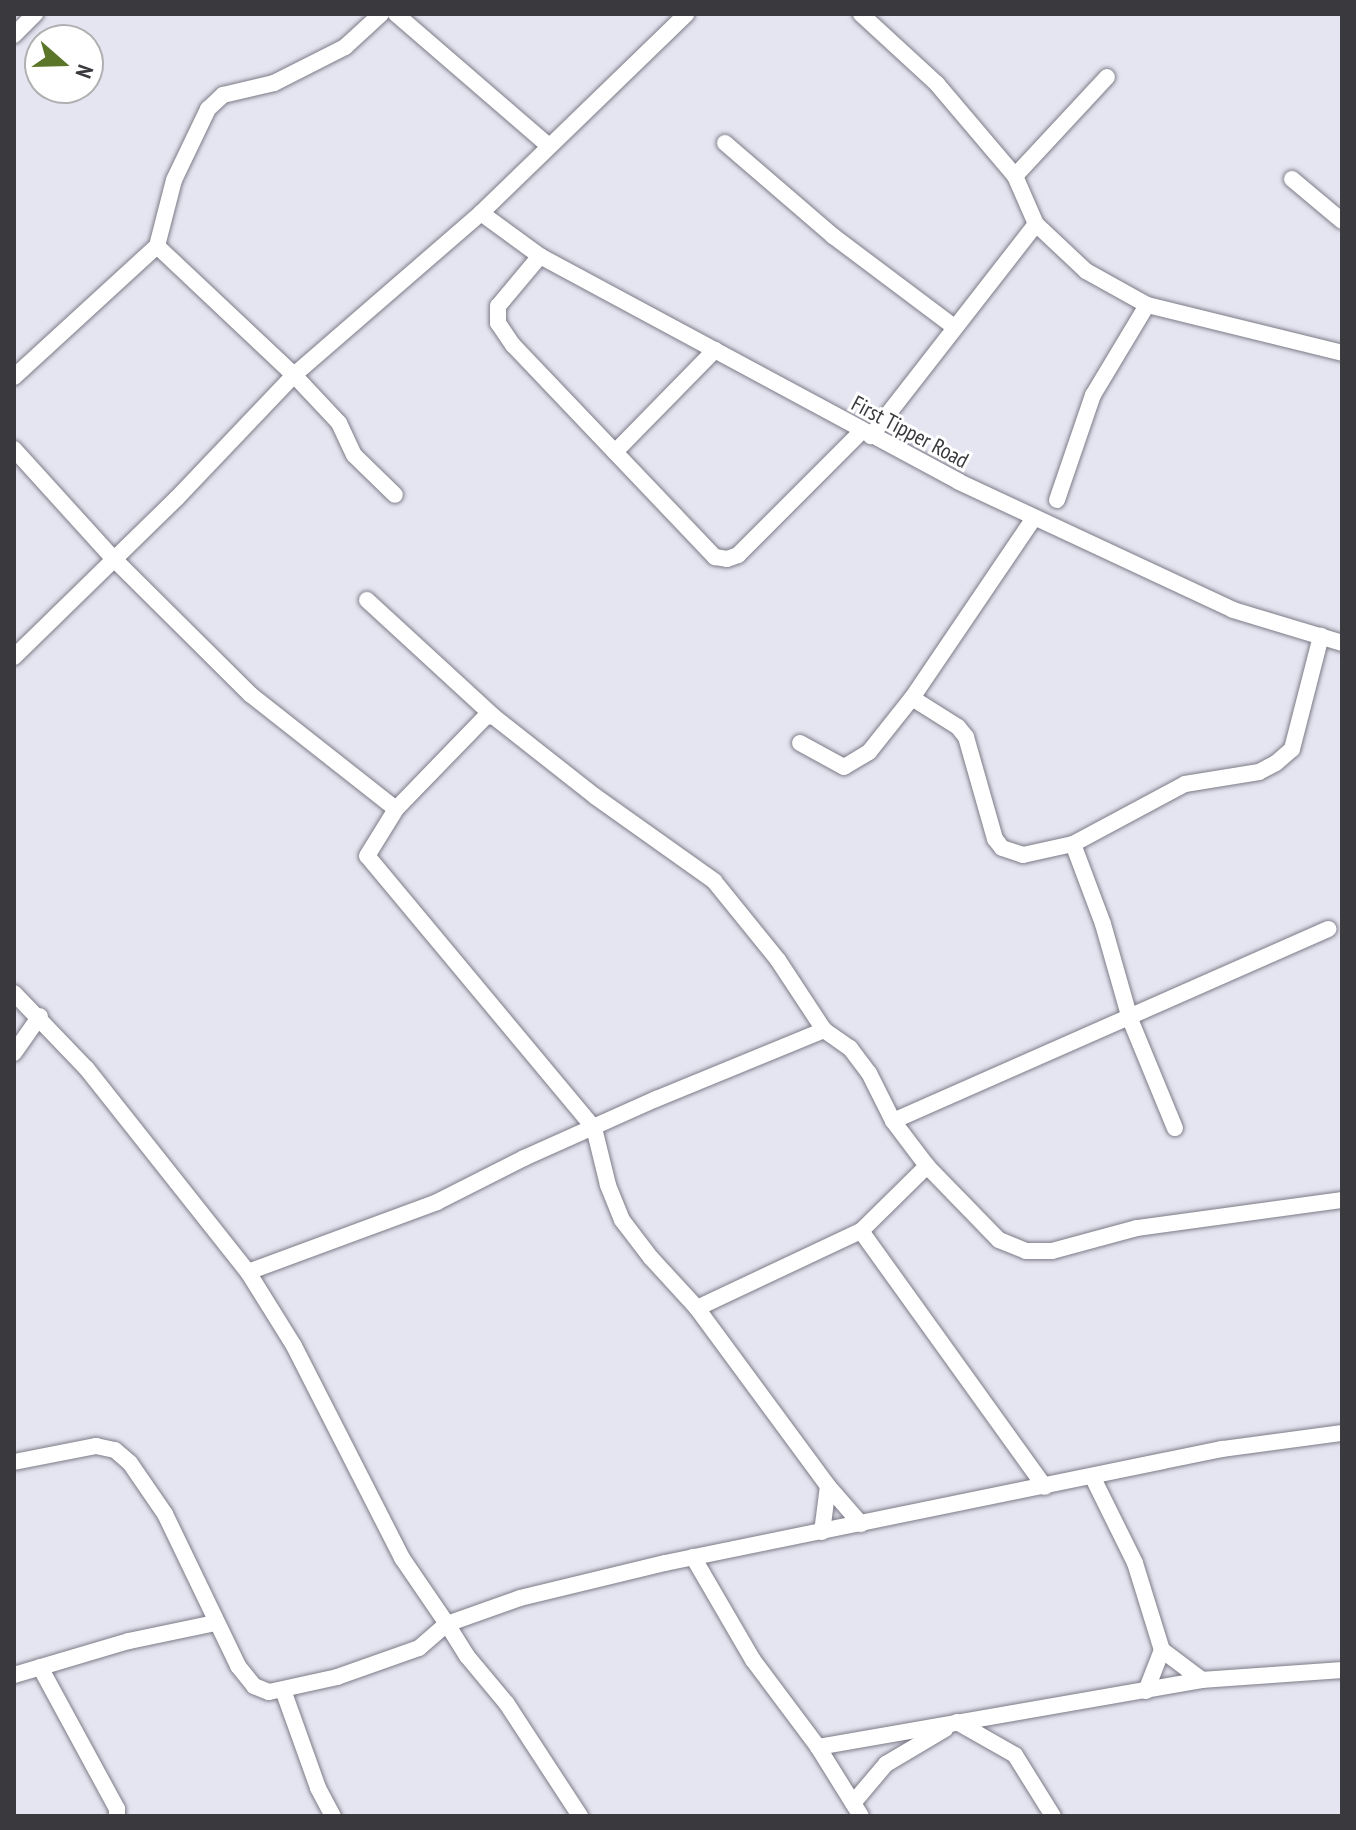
<!DOCTYPE html>
<html>
<head>
<meta charset="utf-8">
<style>
	body { margin:0 }
	#map { position:relative; width:1356px; height:1830px; overflow:hidden; background:#e5e5f1; font-family:"PT Sans Narrow",sans-serif }
	div>[style] { position:absolute }
	.roads { filter:drop-shadow(0 0 2px #7c7b87) drop-shadow(0 0 2px #7c7b87) }
	.street>* { height:16px; margin:-8px; padding:0 8px; transform-origin:8px; border-radius:8px; background:#fff }
	span { translate:-50% -50%; white-space:nowrap; text-align:center; line-height:1.15; -webkit-text-stroke:6px #fff; paint-order:stroke }
	.street-label { font-size:22px; color:#39393e }
	.frame { position:absolute; inset:0; border:16px solid #39393e; pointer-events:none }
	.north { position:absolute; left:24px; top:24px; width:80px; height:80px; box-sizing:border-box; background:#fff; border:2px solid #b0b0b2; border-radius:50%; rotate:110deg; font-size:22px; font-weight:700; line-height:32px; text-align:center; color:#39393e }
	.north::after { content:''; display:block; margin:auto; width:28px; height:36px; background:#5c7629; clip-path:polygon(50% 0,100% 100%,50% 72%,0 100%) }
</style>
</head>
<body>
<div id="map">
	<div class="roads">
		<div class="street">
			<div style="left:396px;top:14px;width:202px;rotate:40.8deg"></div>
			<div style="left:861px;top:14px;width:103px;rotate:42.6deg"></div>
			<div style="left:937px;top:84px;width:121px;rotate:49.7deg"></div>
			<div style="left:1015px;top:176px;width:52px;rotate:66.4deg"></div>
			<div style="left:1036px;top:224px;width:269px;rotate:127.9deg"></div>
			<div style="left:14px;top:35px;width:30px;rotate:-45deg"></div>
			<div style="left:725px;top:143px;width:143px;rotate:40.7deg"></div>
			<div style="left:833px;top:236px;width:150px;rotate:36.9deg"></div>
			<div style="left:1015px;top:176px;width:135px;rotate:-47.1deg"></div>
			<div style="left:1292px;top:179px;width:65px;rotate:40deg"></div>
			<div style="left:481px;top:213px;width:73px;rotate:36.1deg"></div>
			<div style="left:540px;top:256px;width:476px;rotate:28.3deg"></div>
			<div style="left:959px;top:482px;width:302px;rotate:25deg"></div>
			<div style="left:1233px;top:610px;width:114px;rotate:16.8deg"></div>
			<div style="left:1036px;top:224px;width:69px;rotate:43.2deg"></div>
			<div style="left:1086px;top:271px;width:70px;rotate:29.1deg"></div>
			<div style="left:1147px;top:305px;width:201px;rotate:13.8deg"></div>
			<div style="left:157px;top:246px;width:188px;rotate:43.3deg"></div>
			<div style="left:294px;top:375px;width:66px;rotate:46.8deg"></div>
			<div style="left:339px;top:423px;width:35px;rotate:65deg"></div>
			<div style="left:354px;top:455px;width:57px;rotate:44.3deg"></div>
			<div style="left:540px;top:256px;width:65px;rotate:130deg"></div>
			<div style="left:498px;top:306px;width:17px;rotate:90deg"></div>
			<div style="left:498px;top:323px;width:27px;rotate:56deg"></div>
			<div style="left:513px;top:345px;width:293px;rotate:46.4deg"></div>
			<div style="left:715px;top:557px;width:12px;rotate:9deg"></div>
			<div style="left:727px;top:559px;width:12px;rotate:-20deg"></div>
			<div style="left:738px;top:555px;width:174px;rotate:-45deg"></div>
			<div style="left:14px;top:377px;width:194px;rotate:-42.5deg"></div>
			<div style="left:157px;top:246px;width:68px;rotate:-75.6deg"></div>
			<div style="left:174px;top:180px;width:79px;rotate:-64.4deg"></div>
			<div style="left:208px;top:109px;width:21px;rotate:-43deg"></div>
			<div style="left:223px;top:95px;width:52px;rotate:-13.2deg"></div>
			<div style="left:274px;top:83px;width:80px;rotate:-26.9deg"></div>
			<div style="left:345px;top:47px;width:49px;rotate:-42.5deg"></div>
			<div style="left:14px;top:449px;width:147px;rotate:47.8deg"></div>
			<div style="left:113px;top:558px;width:194px;rotate:44.8deg"></div>
			<div style="left:251px;top:695px;width:184px;rotate:38.2deg"></div>
			<div style="left:615px;top:452px;width:143px;rotate:-45.6deg"></div>
			<div style="left:1057px;top:500px;width:111px;rotate:-71.1deg"></div>
			<div style="left:1093px;top:395px;width:105px;rotate:-59deg"></div>
			<div style="left:367px;top:600px;width:171px;rotate:42.6deg"></div>
			<div style="left:14px;top:657px;width:228px;rotate:-44.3deg"></div>
			<div style="left:177px;top:498px;width:170px;rotate:-46.4deg"></div>
			<div style="left:294px;top:375px;width:247px;rotate:-40.9deg"></div>
			<div style="left:481px;top:213px;width:286px;rotate:-44.1deg"></div>
			<div style="left:912px;top:698px;width:54px;rotate:32.2deg"></div>
			<div style="left:958px;top:727px;width:13px;rotate:51deg"></div>
			<div style="left:966px;top:737px;width:106px;rotate:74.1deg"></div>
			<div style="left:995px;top:839px;width:11px;rotate:52deg"></div>
			<div style="left:1002px;top:848px;width:22px;rotate:18deg"></div>
			<div style="left:1023px;top:855px;width:51px;rotate:-12.4deg"></div>
			<div style="left:1073px;top:844px;width:127px;rotate:-28.2deg"></div>
			<div style="left:1185px;top:784px;width:75px;rotate:-9.2deg"></div>
			<div style="left:1259px;top:772px;width:19px;rotate:-28deg"></div>
			<div style="left:1276px;top:763px;width:21px;rotate:-41deg"></div>
			<div style="left:1292px;top:749px;width:117px;rotate:-75.6deg"></div>
			<div style="left:800px;top:743px;width:50px;rotate:28.6deg"></div>
			<div style="left:844px;top:767px;width:29px;rotate:-31deg"></div>
			<div style="left:869px;top:752px;width:69px;rotate:-51.5deg"></div>
			<div style="left:912px;top:698px;width:217px;rotate:-55.9deg"></div>
			<div style="left:1073px;top:844px;width:85px;rotate:69.4deg"></div>
			<div style="left:1103px;top:924px;width:99px;rotate:74.1deg"></div>
			<div style="left:1130px;top:1019px;width:118px;rotate:67.6deg"></div>
			<div style="left:14px;top:993px;width:105px;rotate:46.2deg"></div>
			<div style="left:87px;top:1069px;width:259px;rotate:51.6deg"></div>
			<div style="left:248px;top:1272px;width:87px;rotate:58.1deg"></div>
			<div style="left:294px;top:1346px;width:238px;rotate:63deg"></div>
			<div style="left:402px;top:1558px;width:80px;rotate:55.7deg"></div>
			<div style="left:447px;top:1624px;width:77px;rotate:-19.6deg"></div>
			<div style="left:520px;top:1598px;width:149px;rotate:-13.6deg"></div>
			<div style="left:665px;top:1563px;width:569px;rotate:-11.57deg"></div>
			<div style="left:1222px;top:1449px;width:121px;rotate:-7.6deg"></div>
			<div style="left:14px;top:1053px;width:45px;rotate:-54.9deg"></div>
			<div style="left:893px;top:1121px;width:476px;rotate:-23.8deg"></div>
			<div style="left:861px;top:1231px;width:315px;rotate:54.3deg"></div>
			<div style="left:248px;top:1272px;width:202px;rotate:-20.3deg"></div>
			<div style="left:437px;top:1202px;width:97px;rotate:-26.8deg"></div>
			<div style="left:524px;top:1158px;width:145px;rotate:-24.1deg"></div>
			<div style="left:656px;top:1099px;width:182px;rotate:-22.3deg"></div>
			<div style="left:697px;top:1308px;width:181px;rotate:-25.2deg"></div>
			<div style="left:861px;top:1231px;width:93px;rotate:-44.6deg"></div>
			<div style="left:14px;top:1462px;width:84px;rotate:-11deg"></div>
			<div style="left:96px;top:1446px;width:19px;rotate:12deg"></div>
			<div style="left:115px;top:1450px;width:20px;rotate:41deg"></div>
			<div style="left:130px;top:1463px;width:62px;rotate:55.5deg"></div>
			<div style="left:165px;top:1514px;width:169px;rotate:64.3deg"></div>
			<div style="left:238px;top:1666px;width:26px;rotate:51deg"></div>
			<div style="left:254px;top:1686px;width:16px;rotate:22deg"></div>
			<div style="left:269px;top:1692px;width:70px;rotate:-12.4deg"></div>
			<div style="left:337px;top:1677px;width:87px;rotate:-19.5deg"></div>
			<div style="left:419px;top:1648px;width:37px;rotate:-41deg"></div>
			<div style="left:447px;top:1624px;width:38px;rotate:58deg"></div>
			<div style="left:467px;top:1656px;width:62px;rotate:50.2deg"></div>
			<div style="left:507px;top:1704px;width:134px;rotate:56.9deg"></div>
			<div style="left:1093px;top:1478px;width:95px;rotate:63.7deg"></div>
			<div style="left:1135px;top:1563px;width:91px;rotate:72.8deg"></div>
			<div style="left:1162px;top:1650px;width:50px;rotate:36.9deg"></div>
			<div style="left:861px;top:1524px;width:50px;rotate:-131deg"></div>
			<div style="left:828px;top:1486px;width:221px;rotate:-126.4deg"></div>
			<div style="left:697px;top:1308px;width:68px;rotate:-132.6deg"></div>
			<div style="left:651px;top:1258px;width:48px;rotate:-127.3deg"></div>
			<div style="left:622px;top:1220px;width:38px;rotate:-112deg"></div>
			<div style="left:608px;top:1185px;width:59px;rotate:-103.8deg"></div>
			<div style="left:594px;top:1128px;width:354px;rotate:-129.8deg"></div>
			<div style="left:367px;top:856px;width:55px;rotate:-58.3deg"></div>
			<div style="left:396px;top:809px;width:128px;rotate:-45.9deg"></div>
			<div style="left:485px;top:717px;width:8px;rotate:-7deg"></div>
			<div style="left:493px;top:716px;width:131px;rotate:38.2deg"></div>
			<div style="left:596px;top:797px;width:145px;rotate:35.4deg"></div>
			<div style="left:714px;top:881px;width:102px;rotate:51deg"></div>
			<div style="left:778px;top:960px;width:84px;rotate:56.7deg"></div>
			<div style="left:824px;top:1030px;width:32px;rotate:35deg"></div>
			<div style="left:850px;top:1048px;width:31px;rotate:53deg"></div>
			<div style="left:869px;top:1073px;width:54px;rotate:63.4deg"></div>
			<div style="left:893px;top:1121px;width:56px;rotate:52.9deg"></div>
			<div style="left:927px;top:1166px;width:103px;rotate:45.8deg"></div>
			<div style="left:999px;top:1240px;width:29px;rotate:22deg"></div>
			<div style="left:1026px;top:1251px;width:26px"></div>
			<div style="left:1052px;top:1251px;width:88px;rotate:-15.1deg"></div>
			<div style="left:1137px;top:1228px;width:207px;rotate:-7.8deg"></div>
			<div style="left:822px;top:1532px;width:46px;rotate:-82.6deg"></div>
			<div style="left:693px;top:1557px;width:119px;rotate:59.8deg"></div>
			<div style="left:753px;top:1660px;width:109px;rotate:53.2deg"></div>
			<div style="left:818px;top:1747px;width:81px;rotate:58.1deg"></div>
			<div style="left:40px;top:1667px;width:162px;rotate:61.5deg"></div>
			<div style="left:117px;top:1809px;width:7px;rotate:90deg"></div>
			<div style="left:14px;top:1675px;width:120px;rotate:-16.5deg"></div>
			<div style="left:129px;top:1641px;width:88px;rotate:-11.8deg"></div>
			<div style="left:283px;top:1690px;width:104px;rotate:70.3deg"></div>
			<div style="left:318px;top:1788px;width:32px;rotate:62deg"></div>
			<div style="left:1146px;top:1691px;width:44px;rotate:-68.7deg"></div>
			<div style="left:957px;top:1722px;width:67px;rotate:29.6deg"></div>
			<div style="left:1015px;top:1755px;width:72px;rotate:58.1deg"></div>
			<div style="left:818px;top:1747px;width:390px;rotate:-9.9deg"></div>
			<div style="left:1202px;top:1680px;width:140px;rotate:-4.1deg"></div>
			<div style="left:853px;top:1803px;width:51px;rotate:-49.8deg"></div>
			<div style="left:886px;top:1764px;width:69px;rotate:-30.7deg"></div>
		</div>
	</div>
	<div class="street-label">
		<span style="left:910px;top:432px;rotate:28deg">First Tipper Road</span>
	</div>
	<div class="frame"></div>
	<div class="north">N</div>
</div>
</body>
</html>
